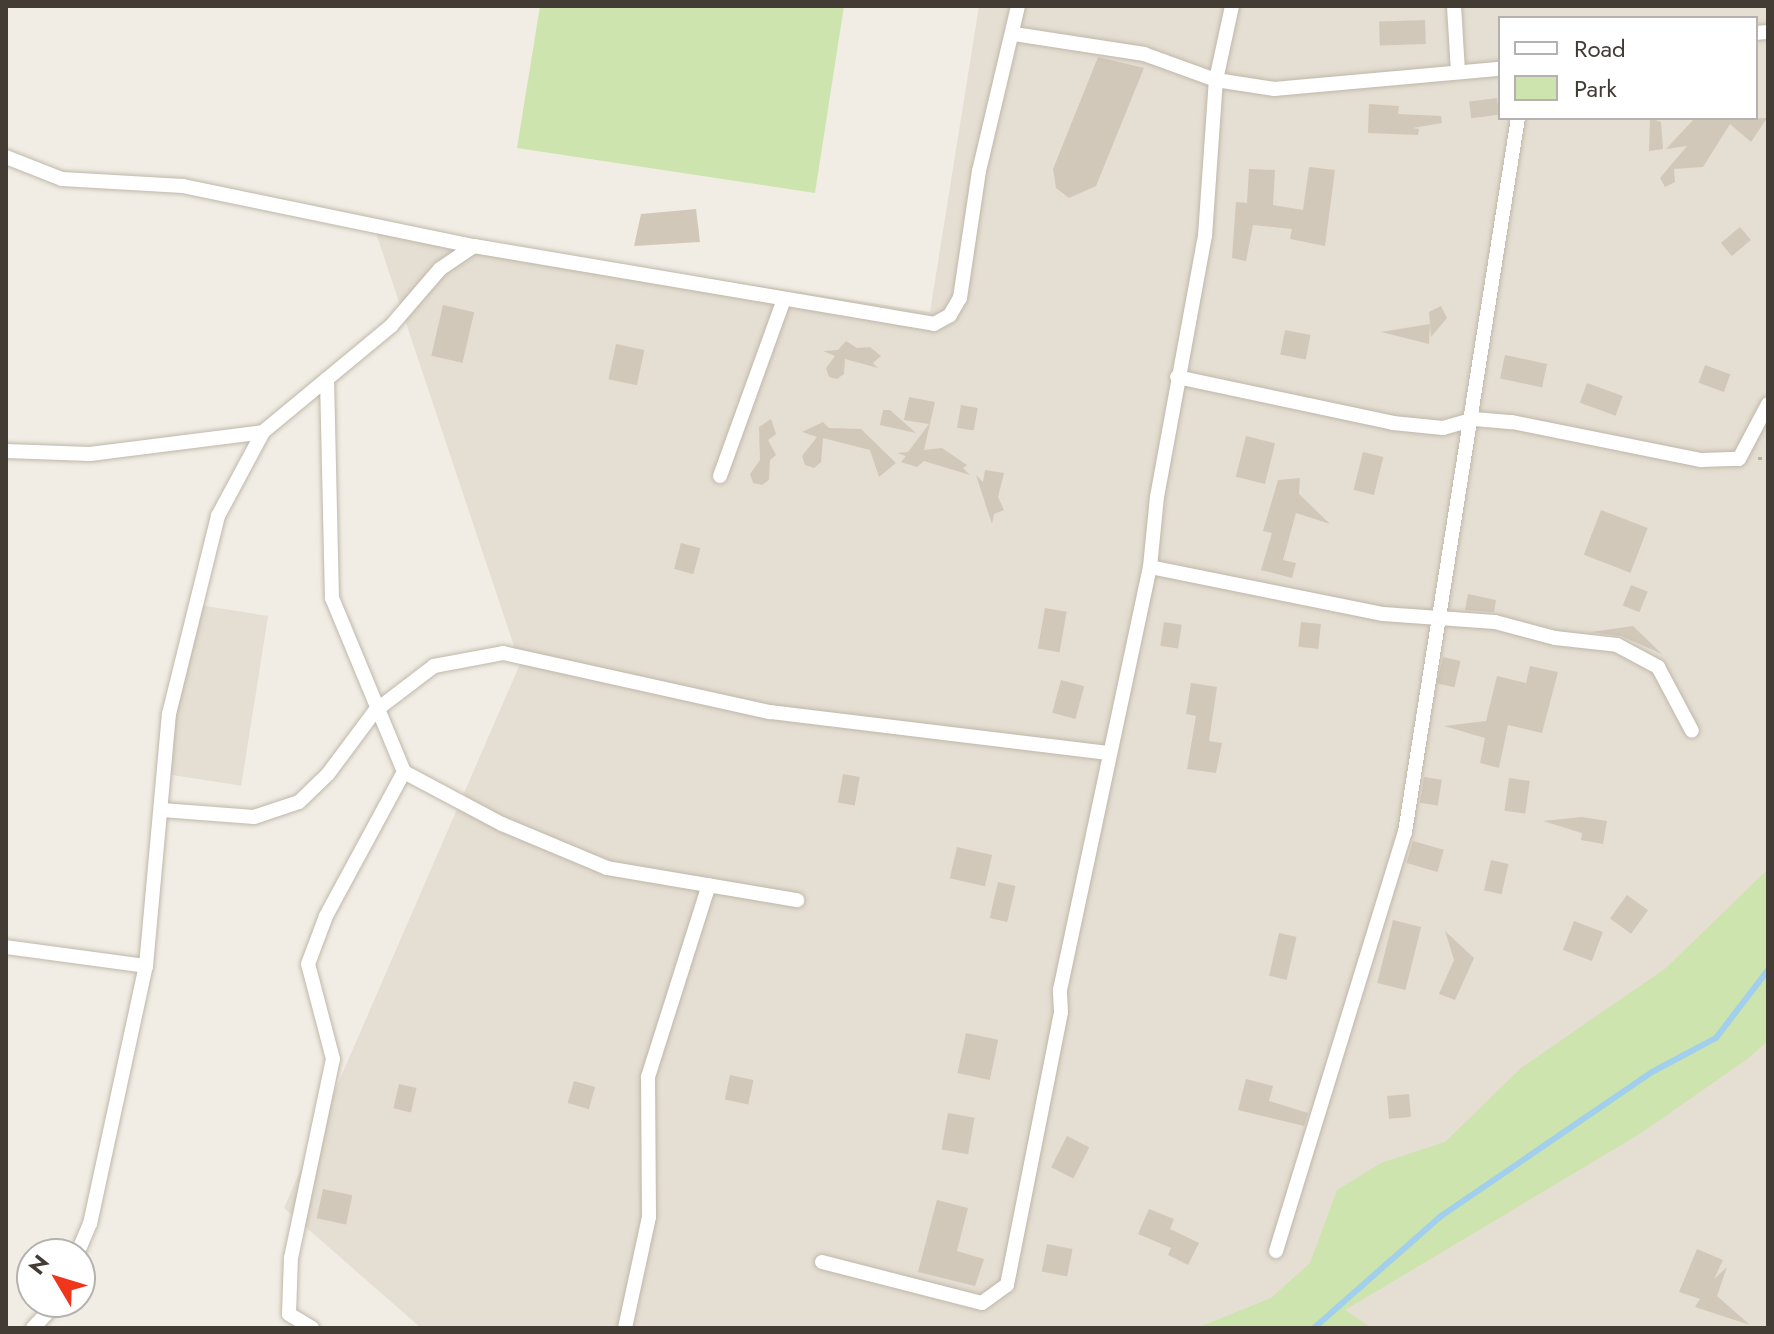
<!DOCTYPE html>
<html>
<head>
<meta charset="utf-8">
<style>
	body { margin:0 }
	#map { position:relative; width:1774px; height:1334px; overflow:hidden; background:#f1ede4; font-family:Jost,sans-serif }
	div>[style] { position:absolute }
	.residential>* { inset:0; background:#e5ded2; transform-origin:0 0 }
	.green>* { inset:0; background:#cde4ae }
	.stream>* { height:6px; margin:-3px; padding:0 3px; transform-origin:3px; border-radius:3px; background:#a2d0ec }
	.building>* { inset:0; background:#d2c8ba; transform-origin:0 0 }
	.path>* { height:3px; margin-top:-1.5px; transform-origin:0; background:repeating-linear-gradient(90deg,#bdaf99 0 4px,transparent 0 8px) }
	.roads { filter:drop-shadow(0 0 2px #bfb7aa) drop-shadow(0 0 2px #bfb7aa) }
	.street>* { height:14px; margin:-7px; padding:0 7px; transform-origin:7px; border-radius:7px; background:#fff }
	span { translate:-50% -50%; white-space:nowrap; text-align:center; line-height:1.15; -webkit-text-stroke:6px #fff; paint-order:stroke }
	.frame { position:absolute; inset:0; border:8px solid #433c34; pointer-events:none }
	.legend { position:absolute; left:1498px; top:16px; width:260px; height:104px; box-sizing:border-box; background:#fff; border:2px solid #b4b1ae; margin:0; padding:10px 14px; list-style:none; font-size:24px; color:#433c34 }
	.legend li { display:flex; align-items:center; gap:16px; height:40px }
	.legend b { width:40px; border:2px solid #b4b1ae }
	.north { position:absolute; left:16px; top:1238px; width:80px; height:80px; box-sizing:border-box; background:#fff; border:2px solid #b4b1ae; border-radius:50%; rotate:308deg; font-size:22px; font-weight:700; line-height:32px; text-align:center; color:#433c34 }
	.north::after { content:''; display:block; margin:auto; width:28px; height:36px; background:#ef361d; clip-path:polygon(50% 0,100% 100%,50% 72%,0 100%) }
</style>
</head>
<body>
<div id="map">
	<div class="residential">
		<div style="clip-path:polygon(evenodd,979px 6px,1768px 6px,1768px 1328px,421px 1328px,284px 1208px,520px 664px,374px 227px,930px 312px,979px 6px,1500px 18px,1756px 18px,1756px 118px,1500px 118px,1500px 18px)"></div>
		<div style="left:193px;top:604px;width:76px;height:172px;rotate:9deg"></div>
	</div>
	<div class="green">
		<div style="clip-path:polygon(540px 6px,844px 6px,815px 193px,517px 148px)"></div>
		<div style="clip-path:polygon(1768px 869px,1768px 1041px,1746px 1060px,1638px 1135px,1345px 1310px,1372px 1328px,1197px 1328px,1271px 1298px,1310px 1263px,1337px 1190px,1381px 1163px,1445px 1142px,1521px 1068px,1666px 968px)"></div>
	</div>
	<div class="stream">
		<div style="left:1314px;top:1328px;width:169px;rotate:-41.4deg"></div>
		<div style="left:1441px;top:1216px;width:255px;rotate:-34.3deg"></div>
		<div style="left:1652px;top:1072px;width:72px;rotate:-28deg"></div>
		<div style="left:1716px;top:1038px;width:86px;rotate:-52.6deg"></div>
	</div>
	<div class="building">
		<div style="left:1425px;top:20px;width:24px;height:46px;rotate:88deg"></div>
		<div style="clip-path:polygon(1098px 57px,1144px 68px,1096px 186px,1069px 198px,1056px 188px,1053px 169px)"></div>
		<div style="left:1497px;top:98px;width:17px;height:28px;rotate:83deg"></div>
		<div style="clip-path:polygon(1369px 104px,1399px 106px,1398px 114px,1441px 116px,1442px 123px,1413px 128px,1419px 129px,1418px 135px,1368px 133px)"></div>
		<div style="clip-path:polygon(1650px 118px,1661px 122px,1663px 149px,1649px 151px)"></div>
		<div style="clip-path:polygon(1695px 118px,1767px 118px,1751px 142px,1730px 124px,1703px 167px,1674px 169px,1675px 182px,1665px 187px,1660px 178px,1687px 146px,1666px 149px)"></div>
		<div style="clip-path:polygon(1309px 167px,1335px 170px,1325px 246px,1290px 239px,1292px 229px,1253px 225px,1246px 261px,1232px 258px,1236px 202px,1247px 203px,1249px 169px,1275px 170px,1273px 205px,1303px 210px)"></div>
		<div style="clip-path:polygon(696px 209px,700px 242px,634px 246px,641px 214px)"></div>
		<div style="left:1740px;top:227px;width:17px;height:25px;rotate:50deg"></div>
		<div style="left:443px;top:305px;width:32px;height:52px;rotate:13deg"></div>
		<div style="clip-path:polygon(1441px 306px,1447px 318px,1431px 337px,1429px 312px)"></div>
		<div style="clip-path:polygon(1430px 324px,1429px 344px,1381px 332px)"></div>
		<div style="left:1285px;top:330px;width:26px;height:25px;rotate:11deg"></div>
		<div style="clip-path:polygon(846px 341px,857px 348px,870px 347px,881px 356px,873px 363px,878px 368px,845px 359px,844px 374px,837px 379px,829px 377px,826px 368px,835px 356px,823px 351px,838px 350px)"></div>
		<div style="left:616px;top:344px;width:29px;height:36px;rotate:12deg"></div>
		<div style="left:1505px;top:355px;width:43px;height:24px;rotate:12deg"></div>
		<div style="left:1705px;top:365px;width:27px;height:19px;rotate:20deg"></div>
		<div style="left:1587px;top:383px;width:38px;height:21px;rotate:20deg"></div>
		<div style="clip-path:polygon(909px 397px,935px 402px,924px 450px,942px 448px,967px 465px,963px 468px,970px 475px,924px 461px,917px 467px,901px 462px,906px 456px,897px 453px,908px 452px,929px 424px,904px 420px)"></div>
		<div style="left:961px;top:405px;width:17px;height:23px;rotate:10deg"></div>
		<div style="clip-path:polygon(883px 410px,890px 410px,916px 433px,880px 425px)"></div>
		<div style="clip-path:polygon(771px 419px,776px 434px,768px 440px,776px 455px,770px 460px,769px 480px,762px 485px,753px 483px,750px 474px,760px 460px,759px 427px)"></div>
		<div style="clip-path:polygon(823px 422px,829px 428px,861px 429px,896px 463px,879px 477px,870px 450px,823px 438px,821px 462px,814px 468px,805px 465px,802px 456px,817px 437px,802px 432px)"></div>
		<div style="left:1246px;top:436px;width:30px;height:42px;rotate:14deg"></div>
		<div style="left:1363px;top:452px;width:21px;height:39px;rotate:14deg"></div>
		<div style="clip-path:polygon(985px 470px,1004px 473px,998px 497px,1004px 510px,994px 514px,992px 524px,976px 475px,983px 482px)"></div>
		<div style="clip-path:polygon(1300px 478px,1299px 494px,1330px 524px,1296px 513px,1283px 560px,1296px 563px,1292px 578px,1261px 570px,1272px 533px,1263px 531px,1278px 480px)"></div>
		<div style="left:1601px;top:510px;width:50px;height:48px;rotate:21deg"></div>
		<div style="left:681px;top:543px;width:20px;height:27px;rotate:15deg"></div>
		<div style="left:1631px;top:585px;width:18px;height:22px;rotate:22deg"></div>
		<div style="clip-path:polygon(1468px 594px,1496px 600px,1494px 612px,1465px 610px)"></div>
		<div style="left:1045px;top:608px;width:22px;height:41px;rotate:10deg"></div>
		<div style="left:1164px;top:622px;width:18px;height:24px;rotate:9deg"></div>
		<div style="left:1301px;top:622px;width:20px;height:25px;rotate:6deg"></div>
		<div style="clip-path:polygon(1633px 626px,1662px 654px,1621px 636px,1591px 632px)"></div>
		<div style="left:1443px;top:657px;width:18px;height:27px;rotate:13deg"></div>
		<div style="clip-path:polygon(1530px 666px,1558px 672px,1542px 733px,1508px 725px,1499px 768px,1480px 763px,1485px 738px,1444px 726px,1486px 721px,1497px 676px,1526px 683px)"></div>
		<div style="left:1061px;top:680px;width:24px;height:34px;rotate:15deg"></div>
		<div style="clip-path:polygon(1191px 683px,1217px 687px,1209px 741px,1222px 743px,1216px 773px,1187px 769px,1196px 716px,1186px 714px)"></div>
		<div style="left:843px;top:774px;width:17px;height:29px;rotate:10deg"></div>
		<div style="left:1424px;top:777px;width:18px;height:26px;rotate:9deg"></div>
		<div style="left:1509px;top:778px;width:21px;height:33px;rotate:8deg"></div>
		<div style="clip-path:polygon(1582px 817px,1607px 821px,1603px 844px,1581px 840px,1582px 833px,1543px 821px)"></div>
		<div style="left:1413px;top:841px;width:32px;height:23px;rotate:16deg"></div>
		<div style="left:957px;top:847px;width:36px;height:32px;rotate:13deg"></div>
		<div style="left:1491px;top:860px;width:18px;height:31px;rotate:13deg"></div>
		<div style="left:998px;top:882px;width:18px;height:37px;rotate:13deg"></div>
		<div style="left:1627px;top:895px;width:26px;height:29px;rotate:36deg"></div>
		<div style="left:1393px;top:920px;width:29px;height:65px;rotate:14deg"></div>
		<div style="left:1574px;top:921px;width:31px;height:31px;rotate:21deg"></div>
		<div style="clip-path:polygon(1445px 931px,1474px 958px,1455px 1000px,1439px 994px,1454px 960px)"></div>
		<div style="left:1279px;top:933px;width:18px;height:44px;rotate:13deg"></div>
		<div style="left:966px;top:1033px;width:33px;height:41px;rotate:12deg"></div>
		<div style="left:730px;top:1075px;width:24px;height:25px;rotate:12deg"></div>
		<div style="clip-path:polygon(1246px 1079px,1273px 1086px,1269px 1101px,1308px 1113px,1304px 1126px,1238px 1110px)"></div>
		<div style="left:574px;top:1081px;width:22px;height:23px;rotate:16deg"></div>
		<div style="left:399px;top:1084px;width:18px;height:25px;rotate:13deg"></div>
		<div style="left:1409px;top:1094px;width:23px;height:22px;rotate:85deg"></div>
		<div style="left:948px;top:1113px;width:27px;height:37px;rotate:10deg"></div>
		<div style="left:1067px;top:1136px;width:25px;height:35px;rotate:27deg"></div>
		<div style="left:323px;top:1189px;width:30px;height:30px;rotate:12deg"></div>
		<div style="clip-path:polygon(937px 1200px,968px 1208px,957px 1251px,984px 1259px,975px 1286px,918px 1272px)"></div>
		<div style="clip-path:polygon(1149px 1209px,1174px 1219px,1170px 1229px,1199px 1243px,1188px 1265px,1168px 1255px,1171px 1248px,1138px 1234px)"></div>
		<div style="left:1047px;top:1244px;width:26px;height:28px;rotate:11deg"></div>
		<div style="clip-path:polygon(1697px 1249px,1723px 1260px,1714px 1279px,1727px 1267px,1717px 1296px,1750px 1325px,1695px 1307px,1700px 1299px,1679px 1292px)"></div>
	</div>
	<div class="path">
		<div style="left:1758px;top:458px;width:10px"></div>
	</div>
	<div class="roads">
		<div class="street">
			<div style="left:1454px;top:6px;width:65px;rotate:86.5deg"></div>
			<div style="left:1756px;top:33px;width:12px;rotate:-5deg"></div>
			<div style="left:1014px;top:34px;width:132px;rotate:8.7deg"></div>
			<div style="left:1144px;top:54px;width:77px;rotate:19.9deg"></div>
			<div style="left:1216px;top:80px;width:59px;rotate:8.8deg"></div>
			<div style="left:1274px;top:89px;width:227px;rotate:-5.1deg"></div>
			<div style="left:6px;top:157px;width:60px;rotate:21.4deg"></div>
			<div style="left:62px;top:179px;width:121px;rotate:3.3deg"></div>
			<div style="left:183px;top:186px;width:297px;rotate:11.7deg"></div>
			<div style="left:1177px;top:377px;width:221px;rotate:12deg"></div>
			<div style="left:1393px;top:423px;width:50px;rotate:5.7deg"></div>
			<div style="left:1443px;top:428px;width:32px;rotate:-16deg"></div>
			<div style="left:1474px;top:419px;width:38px;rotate:5deg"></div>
			<div style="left:1512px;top:422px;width:193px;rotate:11.4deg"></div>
			<div style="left:1701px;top:460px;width:38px;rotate:-2deg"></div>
			<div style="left:1739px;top:459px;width:62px;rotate:-62.2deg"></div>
			<div style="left:327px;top:379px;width:219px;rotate:88.7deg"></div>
			<div style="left:332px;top:598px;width:188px;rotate:67.5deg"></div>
			<div style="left:404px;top:772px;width:111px;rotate:28deg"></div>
			<div style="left:502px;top:824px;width:114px;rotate:22.7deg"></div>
			<div style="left:607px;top:868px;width:193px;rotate:9.6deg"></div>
			<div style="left:6px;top:451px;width:84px;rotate:2deg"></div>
			<div style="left:90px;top:454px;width:174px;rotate:-7.2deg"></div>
			<div style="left:720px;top:476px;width:185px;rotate:-70.1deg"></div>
			<div style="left:1150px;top:567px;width:238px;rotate:11.4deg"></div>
			<div style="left:1383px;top:614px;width:112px;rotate:4.1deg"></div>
			<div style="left:1495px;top:622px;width:62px;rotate:14.9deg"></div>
			<div style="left:1555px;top:638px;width:62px;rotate:6.4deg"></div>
			<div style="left:1617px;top:645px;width:47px;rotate:28.2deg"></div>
			<div style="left:1658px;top:667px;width:72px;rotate:62deg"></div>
			<div style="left:162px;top:810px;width:92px;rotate:4.4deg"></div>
			<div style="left:254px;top:817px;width:47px;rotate:-18.4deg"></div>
			<div style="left:299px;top:802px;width:40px;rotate:-44deg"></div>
			<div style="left:328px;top:774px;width:79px;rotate:-53.3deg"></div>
			<div style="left:375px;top:711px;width:74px;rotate:-37.3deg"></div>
			<div style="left:434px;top:666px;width:70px;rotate:-10.7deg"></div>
			<div style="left:503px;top:653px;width:273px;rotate:12.5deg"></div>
			<div style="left:770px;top:712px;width:342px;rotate:6.9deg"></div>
			<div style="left:6px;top:947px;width:141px;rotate:7.7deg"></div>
			<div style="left:146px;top:966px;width:253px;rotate:-84.8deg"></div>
			<div style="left:169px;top:714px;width:204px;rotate:-76.1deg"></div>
			<div style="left:218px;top:516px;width:95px;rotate:-61.8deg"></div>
			<div style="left:263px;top:432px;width:166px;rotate:-39.6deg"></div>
			<div style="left:391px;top:326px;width:75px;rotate:-49.3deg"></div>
			<div style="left:440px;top:269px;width:41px;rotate:-34.1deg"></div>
			<div style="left:474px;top:246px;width:467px;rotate:9.6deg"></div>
			<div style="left:934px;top:324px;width:18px;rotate:-29deg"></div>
			<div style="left:950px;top:315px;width:20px;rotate:-60deg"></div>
			<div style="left:960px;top:298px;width:128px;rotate:-81.5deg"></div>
			<div style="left:979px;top:171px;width:170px;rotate:-76.7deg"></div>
			<div style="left:1276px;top:1251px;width:438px;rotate:-72.9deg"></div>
			<div style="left:1405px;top:832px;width:723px;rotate:-81.01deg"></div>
			<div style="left:77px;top:1254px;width:33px;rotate:-67deg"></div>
			<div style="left:90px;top:1224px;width:264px;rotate:-77.8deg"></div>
			<div style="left:822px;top:1262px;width:165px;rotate:14.4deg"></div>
			<div style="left:982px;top:1303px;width:31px;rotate:-36deg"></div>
			<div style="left:1007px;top:1285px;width:278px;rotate:-78.8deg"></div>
			<div style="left:1061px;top:1012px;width:22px;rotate:-93deg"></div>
			<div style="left:1060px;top:990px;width:432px;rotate:-78deg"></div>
			<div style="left:1150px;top:567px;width:70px;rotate:-84.3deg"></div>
			<div style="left:1157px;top:497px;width:265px;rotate:-79.6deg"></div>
			<div style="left:1205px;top:236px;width:156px;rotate:-86deg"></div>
			<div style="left:1216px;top:80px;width:76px;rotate:-77.8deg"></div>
			<div style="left:33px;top:1328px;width:35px;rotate:-47deg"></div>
			<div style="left:312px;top:1328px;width:27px;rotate:-149deg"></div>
			<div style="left:289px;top:1314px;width:56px;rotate:-88deg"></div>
			<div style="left:291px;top:1258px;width:203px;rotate:-78.1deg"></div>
			<div style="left:333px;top:1059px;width:98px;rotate:-104.7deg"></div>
			<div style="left:308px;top:964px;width:51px;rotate:-69.4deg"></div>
			<div style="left:326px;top:916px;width:164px;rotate:-61.6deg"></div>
			<div style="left:625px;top:1328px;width:114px;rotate:-77.8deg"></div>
			<div style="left:649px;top:1217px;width:140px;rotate:-90.4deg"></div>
			<div style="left:648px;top:1077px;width:201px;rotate:-72.4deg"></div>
		</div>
	</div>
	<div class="frame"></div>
	<ul class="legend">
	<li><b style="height:10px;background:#fff"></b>Road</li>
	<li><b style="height:22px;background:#cde4ae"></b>Park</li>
	</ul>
	<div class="north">N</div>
</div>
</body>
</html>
